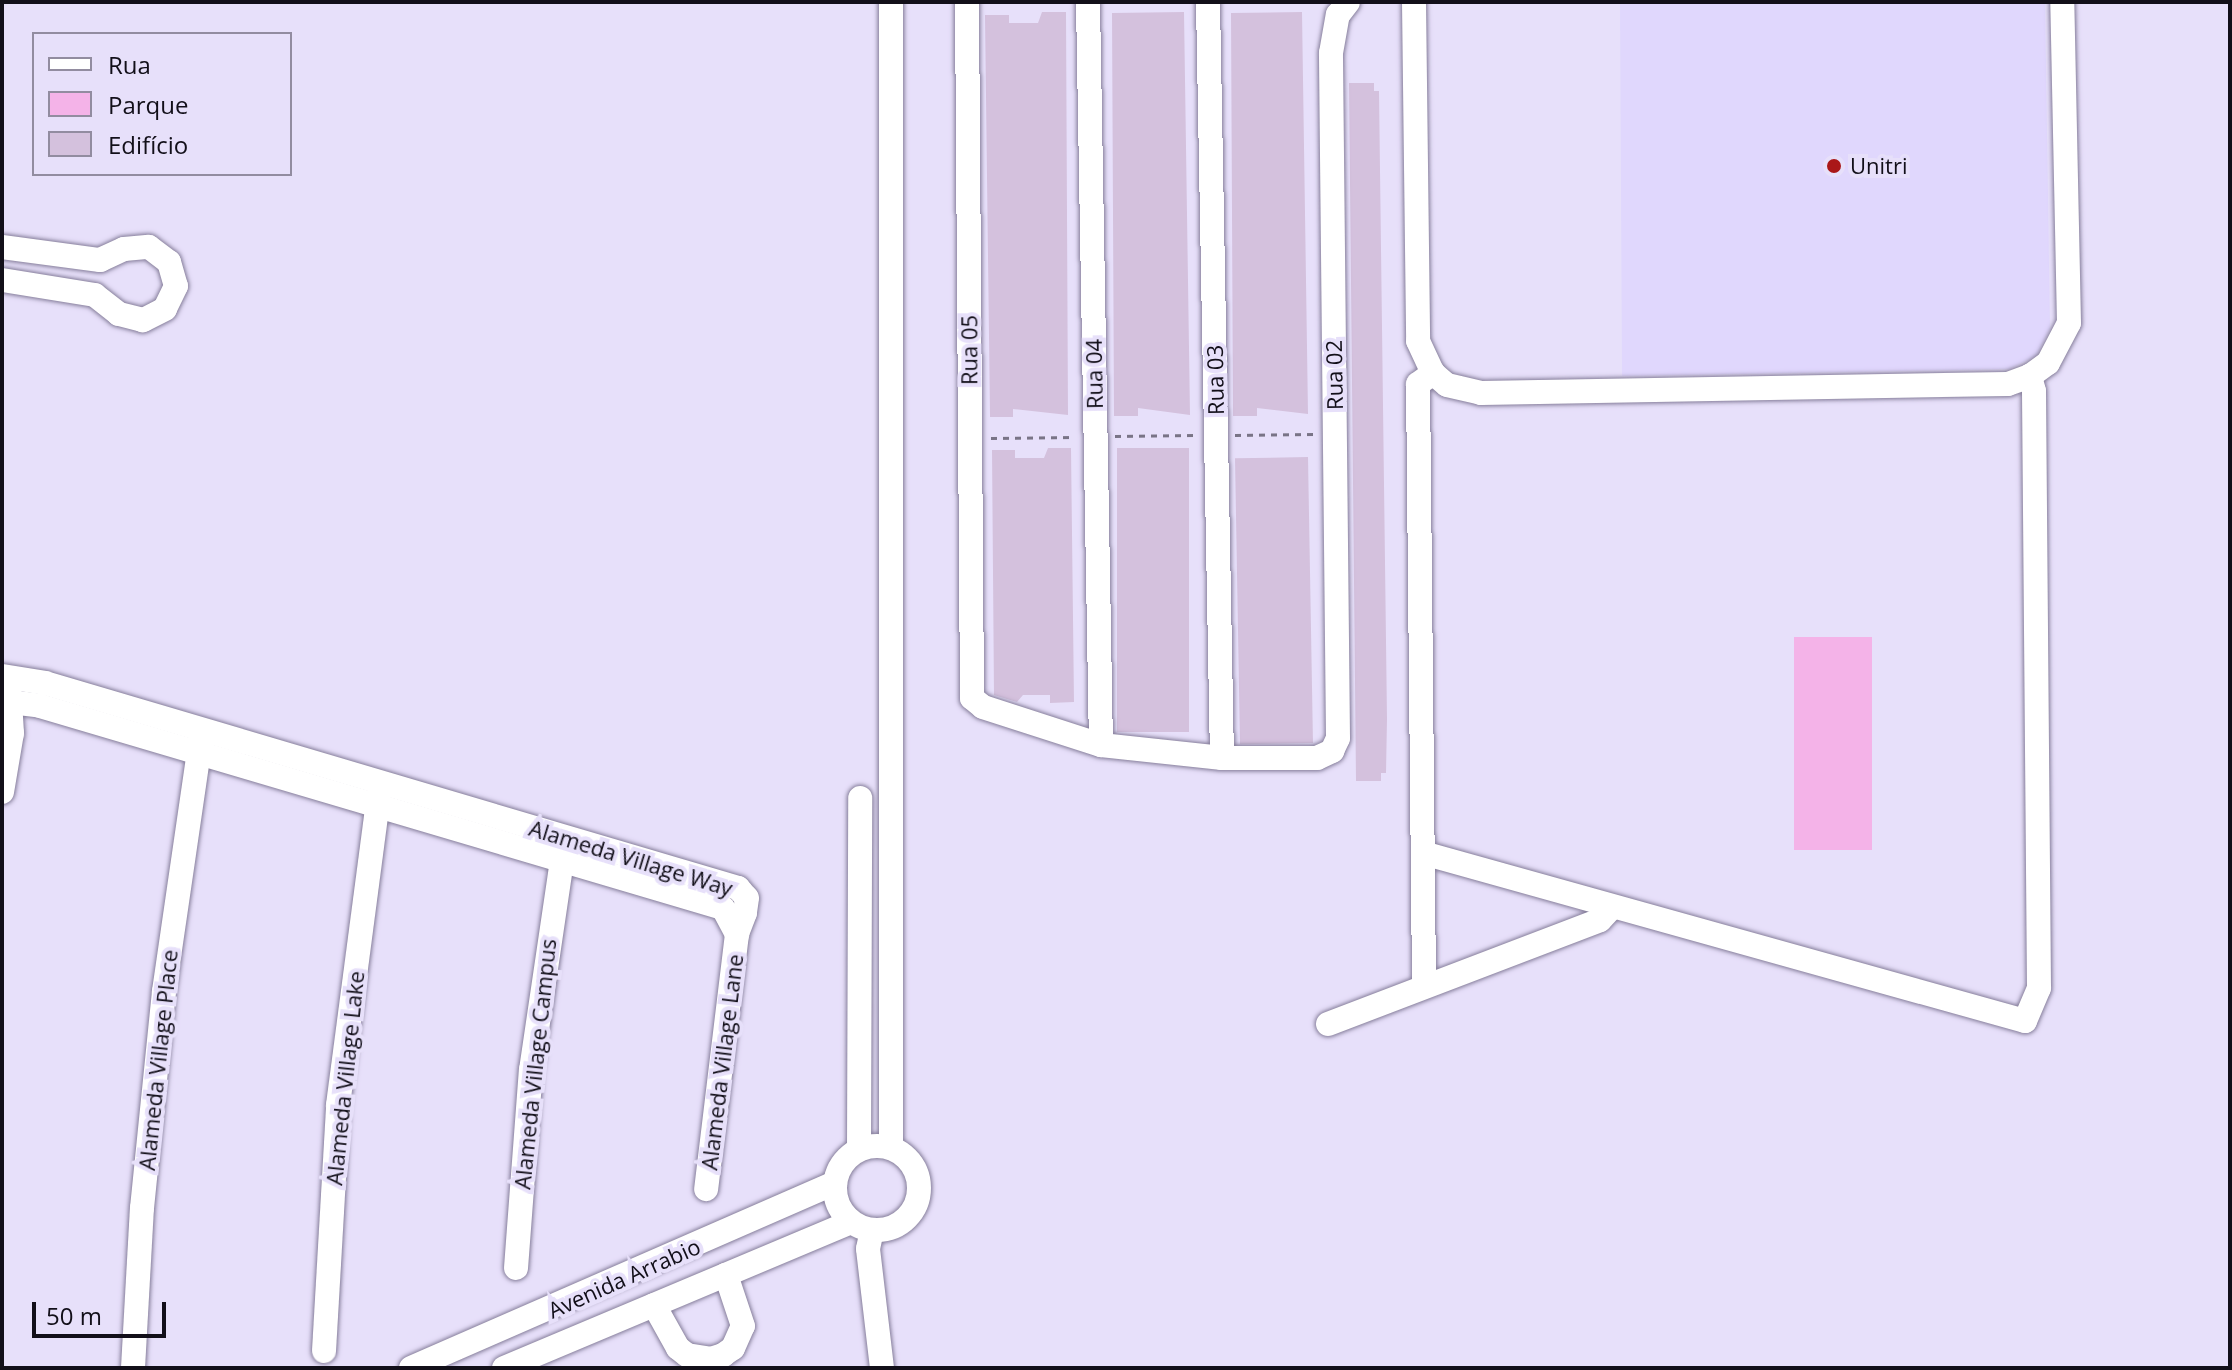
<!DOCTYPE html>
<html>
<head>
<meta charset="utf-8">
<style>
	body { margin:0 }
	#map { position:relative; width:2232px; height:1370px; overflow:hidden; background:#e7e0fa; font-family:"Open Sans",sans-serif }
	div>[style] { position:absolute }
	.built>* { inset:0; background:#e0d7fd }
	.green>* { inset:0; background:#f4b3e8; transform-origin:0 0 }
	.building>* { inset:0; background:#d4c1dd; transform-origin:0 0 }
	.path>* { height:3px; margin-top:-1.5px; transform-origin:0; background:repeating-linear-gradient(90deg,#797486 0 6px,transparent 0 12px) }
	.roads { filter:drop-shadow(0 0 2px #867e9b) drop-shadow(0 0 2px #867e9b) }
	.minor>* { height:24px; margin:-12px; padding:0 12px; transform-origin:12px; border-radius:12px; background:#fff }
	.minor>.ring { margin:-12px; padding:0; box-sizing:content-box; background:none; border:24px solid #fff; border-radius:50% }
	.dots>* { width:22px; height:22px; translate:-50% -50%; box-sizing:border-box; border:4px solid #e7e0fa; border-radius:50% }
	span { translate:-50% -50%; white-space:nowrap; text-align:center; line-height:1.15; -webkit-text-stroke:8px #e7e0fa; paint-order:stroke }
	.poi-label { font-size:22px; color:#120f19 }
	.left { translate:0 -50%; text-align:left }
	.street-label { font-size:22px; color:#120f19 }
	.frame { position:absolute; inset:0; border:4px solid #120f19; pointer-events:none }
	.legend { position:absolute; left:32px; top:32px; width:260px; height:144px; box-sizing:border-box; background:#e7e0fa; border:2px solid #928ca0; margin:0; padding:10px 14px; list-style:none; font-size:24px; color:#120f19 }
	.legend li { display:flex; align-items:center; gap:16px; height:40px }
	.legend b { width:40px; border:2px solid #928ca0 }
	.scale { position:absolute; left:32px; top:1302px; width:134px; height:36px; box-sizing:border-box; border:4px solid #120f19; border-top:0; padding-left:10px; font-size:24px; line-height:28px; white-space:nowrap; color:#120f19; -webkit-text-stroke:6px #e7e0fa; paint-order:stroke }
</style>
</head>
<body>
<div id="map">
	<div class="built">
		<div style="clip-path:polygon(1620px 2px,2045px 2px,2050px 329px,2036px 356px,2009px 369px,1622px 376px)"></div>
	</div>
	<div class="green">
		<div style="left:1794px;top:637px;width:78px;height:213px"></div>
	</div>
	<div class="building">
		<div style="clip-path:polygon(1042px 12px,1066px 12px,1068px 415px,1013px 409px,1013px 417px,990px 417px,985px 15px,1009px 15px,1009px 23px,1038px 23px)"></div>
		<div style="clip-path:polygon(1184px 12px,1190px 415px,1138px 408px,1138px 416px,1114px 416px,1112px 13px)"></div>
		<div style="clip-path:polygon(1302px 12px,1308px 414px,1257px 408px,1257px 416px,1233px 416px,1231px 13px)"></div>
		<div style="clip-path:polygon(1349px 83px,1374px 83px,1374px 91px,1379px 91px,1387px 719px,1386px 773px,1381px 773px,1381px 781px,1356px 781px)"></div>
		<div style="clip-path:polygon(1048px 448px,1071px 448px,1074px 702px,1050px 703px,1050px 695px,1023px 695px,1017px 702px,994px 695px,992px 450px,1015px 450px,1015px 458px,1044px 458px)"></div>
		<div style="left:1117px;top:448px;width:72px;height:284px"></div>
		<div style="left:1308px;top:457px;width:286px;height:73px;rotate:89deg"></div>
	</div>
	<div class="path">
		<div style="left:1235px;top:435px;width:80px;rotate:-0.7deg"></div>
		<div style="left:1115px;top:436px;width:80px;rotate:-0.7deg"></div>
		<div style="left:991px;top:438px;width:84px;rotate:-0.7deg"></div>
	</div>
	<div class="roads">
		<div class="minor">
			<div style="left:967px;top:2px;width:696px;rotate:89.59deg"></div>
			<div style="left:972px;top:698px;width:14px;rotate:39deg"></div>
			<div style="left:983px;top:707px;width:124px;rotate:17.9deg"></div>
			<div style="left:1101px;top:745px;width:122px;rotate:6.1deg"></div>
			<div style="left:1222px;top:758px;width:95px"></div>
			<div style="left:1317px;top:758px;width:17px;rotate:-25deg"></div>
			<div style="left:1332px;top:751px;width:14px;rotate:-65deg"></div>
			<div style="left:1338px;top:738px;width:685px;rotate:-90.59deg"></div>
			<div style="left:1331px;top:53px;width:39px;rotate:-80deg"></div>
			<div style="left:1338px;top:15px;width:16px;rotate:-52deg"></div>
			<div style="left:1088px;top:2px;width:743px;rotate:89deg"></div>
			<div style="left:1208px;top:2px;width:756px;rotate:88.94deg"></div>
			<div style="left:1414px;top:2px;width:339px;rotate:89.3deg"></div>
			<div style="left:1418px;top:341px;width:35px;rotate:65deg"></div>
			<div style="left:1433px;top:373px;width:18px;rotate:41deg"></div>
			<div style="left:1447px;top:385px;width:35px;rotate:13deg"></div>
			<div style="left:1481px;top:393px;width:527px;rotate:-0.98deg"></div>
			<div style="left:2008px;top:384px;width:23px;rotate:-20deg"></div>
			<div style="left:2030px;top:376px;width:22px;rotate:-36deg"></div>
			<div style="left:2048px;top:363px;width:45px;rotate:-62.3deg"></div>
			<div style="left:2069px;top:323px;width:321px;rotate:-91.2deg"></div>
			<div style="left:2px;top:247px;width:99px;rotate:7.6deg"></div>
			<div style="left:100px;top:260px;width:26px;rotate:-25deg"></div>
			<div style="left:124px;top:249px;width:25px;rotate:-5deg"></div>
			<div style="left:149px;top:247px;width:25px;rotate:37deg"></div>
			<div style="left:169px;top:262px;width:25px;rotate:74deg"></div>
			<div style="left:176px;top:286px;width:25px;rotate:116deg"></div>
			<div style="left:165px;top:309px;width:25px;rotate:153deg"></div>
			<div style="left:143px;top:320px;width:25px;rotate:-166deg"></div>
			<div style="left:119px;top:314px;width:31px;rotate:-142deg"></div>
			<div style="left:95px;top:295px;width:94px;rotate:-170.8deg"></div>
			<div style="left:2px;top:676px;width:44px;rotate:9.2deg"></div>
			<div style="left:45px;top:683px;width:723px;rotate:16.48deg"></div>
			<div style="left:738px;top:888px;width:13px;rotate:48deg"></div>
			<div style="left:747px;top:898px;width:15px;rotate:98deg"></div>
			<div style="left:745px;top:913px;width:22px;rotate:111deg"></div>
			<div style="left:737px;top:934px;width:257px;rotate:96.9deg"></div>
			<div style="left:2px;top:701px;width:38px;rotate:7deg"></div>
			<div style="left:40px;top:706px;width:712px;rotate:16.48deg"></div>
			<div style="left:723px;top:908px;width:30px;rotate:62deg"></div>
			<div style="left:2px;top:792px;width:60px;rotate:-80.4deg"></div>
			<div style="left:12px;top:733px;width:46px;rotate:-93.7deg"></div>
			<div style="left:1423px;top:853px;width:625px;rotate:15.59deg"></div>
			<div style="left:2025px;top:1021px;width:36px;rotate:-67deg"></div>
			<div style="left:2039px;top:988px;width:597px;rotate:-90.48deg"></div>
			<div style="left:2034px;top:391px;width:16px;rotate:-105deg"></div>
			<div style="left:1424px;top:984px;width:600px;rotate:-90.57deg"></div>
			<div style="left:1418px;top:384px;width:19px;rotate:-36deg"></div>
			<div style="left:1328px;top:1024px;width:291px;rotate:-20.9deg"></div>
			<div style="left:1600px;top:920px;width:18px;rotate:-47deg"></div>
			<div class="ring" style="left:835px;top:1146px;width:60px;height:60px"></div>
			<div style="left:891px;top:1147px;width:1145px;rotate:-90deg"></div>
			<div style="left:859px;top:1149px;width:351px;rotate:-89.8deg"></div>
			<div style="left:872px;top:1230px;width:19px;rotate:102deg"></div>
			<div style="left:868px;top:1249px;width:120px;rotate:83.3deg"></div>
			<div style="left:516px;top:1268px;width:199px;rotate:-85.7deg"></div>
			<div style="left:531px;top:1070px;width:226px;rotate:-81.6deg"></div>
			<div style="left:654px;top:1305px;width:49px;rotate:60.8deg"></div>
			<div style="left:678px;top:1348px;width:11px;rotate:38deg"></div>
			<div style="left:687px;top:1355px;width:24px;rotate:9deg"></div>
			<div style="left:711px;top:1359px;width:13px;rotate:-18deg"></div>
			<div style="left:723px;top:1355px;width:12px;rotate:-35deg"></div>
			<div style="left:733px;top:1348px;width:24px;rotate:-66deg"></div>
			<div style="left:743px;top:1326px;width:54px;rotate:-108.4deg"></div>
			<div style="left:324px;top:1351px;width:246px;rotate:-86.7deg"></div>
			<div style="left:338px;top:1105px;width:316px;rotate:-82.5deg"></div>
			<div style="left:133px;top:1368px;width:160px;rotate:-86.8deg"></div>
			<div style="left:142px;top:1208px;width:218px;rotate:-84.2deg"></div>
			<div style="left:164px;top:991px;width:256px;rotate:-81.7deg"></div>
			<div style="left:411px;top:1368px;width:463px;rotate:-23.6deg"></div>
			<div style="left:504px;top:1368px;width:376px;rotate:-22.8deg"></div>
		</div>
	</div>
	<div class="dots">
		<div style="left:1834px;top:166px;background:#aa1718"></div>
	</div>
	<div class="poi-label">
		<span class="left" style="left:1850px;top:166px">Unitri</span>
	</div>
	<div class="street-label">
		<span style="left:969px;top:350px;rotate:-90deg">Rua 05</span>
		<span style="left:1094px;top:374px;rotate:-91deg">Rua 04</span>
		<span style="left:1334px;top:375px;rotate:-91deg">Rua 02</span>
		<span style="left:1215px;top:380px;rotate:-91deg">Rua 03</span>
		<span style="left:631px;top:858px;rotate:17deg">Alameda Village Way</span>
		<span style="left:158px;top:1060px;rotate:-84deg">Alameda Village Place</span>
		<span style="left:722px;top:1062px;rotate:-83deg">Alameda Village Lane</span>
		<span style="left:535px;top:1064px;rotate:-84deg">Alameda Village Campus</span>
		<span style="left:345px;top:1078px;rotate:-84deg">Alameda Village Lake</span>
		<span style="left:624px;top:1278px;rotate:-24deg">Avenida Arrabio</span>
	</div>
	<div class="frame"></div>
	<ul class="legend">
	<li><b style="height:10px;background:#fff"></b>Rua</li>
	<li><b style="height:22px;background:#f4b3e8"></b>Parque</li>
	<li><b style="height:22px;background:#d4c1dd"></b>Edifício</li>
	</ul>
	<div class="scale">50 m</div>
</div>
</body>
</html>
